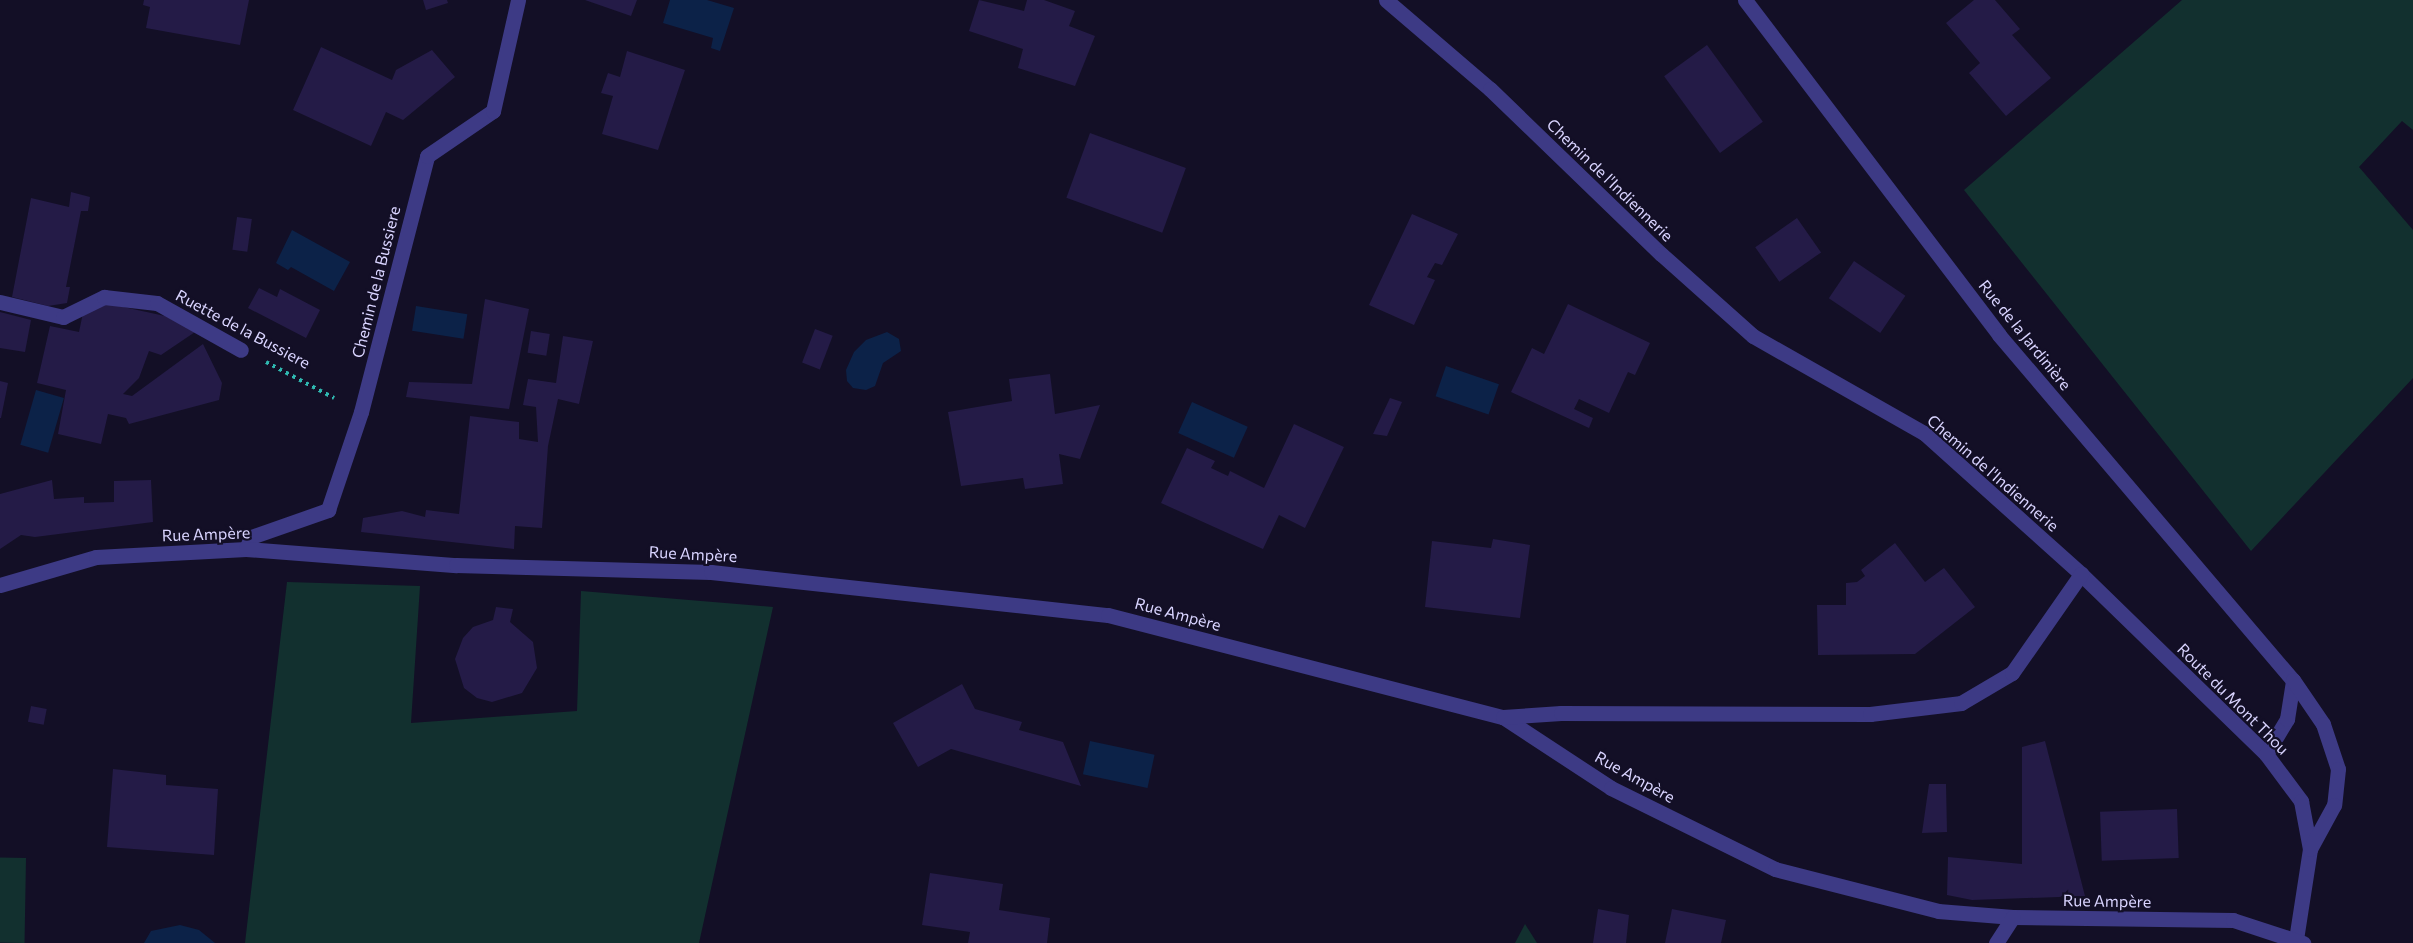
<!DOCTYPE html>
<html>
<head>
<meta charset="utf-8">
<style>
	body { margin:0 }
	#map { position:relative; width:2413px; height:943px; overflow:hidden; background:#130f26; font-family:Commissioner,sans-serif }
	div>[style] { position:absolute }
	.green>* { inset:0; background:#12302f; transform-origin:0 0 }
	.water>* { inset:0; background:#0c2248; transform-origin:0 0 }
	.building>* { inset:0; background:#241b47; transform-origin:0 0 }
	.path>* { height:4px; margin-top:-2px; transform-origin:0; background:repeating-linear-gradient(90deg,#2fb8b0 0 3px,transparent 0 7.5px) }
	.minor>* { height:15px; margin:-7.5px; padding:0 7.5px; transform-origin:7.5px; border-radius:7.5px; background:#3d3a85 }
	span { translate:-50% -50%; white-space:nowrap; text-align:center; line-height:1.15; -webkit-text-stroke:4.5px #130f26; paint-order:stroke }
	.street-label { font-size:16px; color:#d9d4ff }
</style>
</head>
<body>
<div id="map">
	<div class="green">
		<div style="clip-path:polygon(2182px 0,2413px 0,2413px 130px,2402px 121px,2359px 167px,2413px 230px,2413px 378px,2251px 551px,1964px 190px)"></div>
		<div style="clip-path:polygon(287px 582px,420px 586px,411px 723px,577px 711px,581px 591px,773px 607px,699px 943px,245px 943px)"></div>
		<div style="left:26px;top:858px;width:85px;height:26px;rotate:91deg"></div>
		<div style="clip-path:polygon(1525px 924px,1537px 943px,1515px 943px)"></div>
	</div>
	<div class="water">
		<div style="clip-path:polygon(670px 0,707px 0,734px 8px,720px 51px,711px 48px,713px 38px,663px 23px)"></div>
		<div style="clip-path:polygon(292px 230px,350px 262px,334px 291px,291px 267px,288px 270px,276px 263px)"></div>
		<div style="left:416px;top:306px;width:52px;height:25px;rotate:9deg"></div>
		<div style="clip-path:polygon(887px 332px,899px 339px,901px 351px,883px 363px,875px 386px,866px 390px,853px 388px,847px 381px,846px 370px,854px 352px,866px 340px)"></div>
		<div style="left:1446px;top:366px;width:56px;height:32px;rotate:19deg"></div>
		<div style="left:36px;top:390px;width:29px;height:57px;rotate:16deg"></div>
		<div style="left:1192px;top:402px;width:61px;height:34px;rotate:24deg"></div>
		<div style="left:1090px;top:741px;width:66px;height:34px;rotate:12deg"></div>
		<div style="clip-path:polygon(180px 925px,199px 930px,215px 943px,144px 943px,151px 931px)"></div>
	</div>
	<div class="building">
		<div style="clip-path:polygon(144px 0,249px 0,240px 45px,146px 28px,150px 7px,143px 5px)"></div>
		<div style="clip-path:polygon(423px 0,447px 0,448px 3px,426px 10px)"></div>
		<div style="clip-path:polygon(585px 0,637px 0,631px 16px)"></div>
		<div style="clip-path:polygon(979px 0,1024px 11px,1027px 0,1044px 0,1075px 11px,1069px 26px,1095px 36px,1075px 86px,1018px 68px,1023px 49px,969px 31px)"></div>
		<div style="clip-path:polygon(1974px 0,1995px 0,2020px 29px,2012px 35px,2051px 78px,2006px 116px,1969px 73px,1980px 63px,1946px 23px)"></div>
		<div style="left:1707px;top:45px;width:95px;height:53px;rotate:54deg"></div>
		<div style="clip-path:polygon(321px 47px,392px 80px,396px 70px,432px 50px,455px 77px,403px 120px,386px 112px,371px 146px,293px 110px)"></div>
		<div style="clip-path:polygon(627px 51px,685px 70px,658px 150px,602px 134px,613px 96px,601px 93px,608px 73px,620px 77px)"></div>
		<div style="left:1090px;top:133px;width:102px;height:69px;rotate:20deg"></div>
		<div style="clip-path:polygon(71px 192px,90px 197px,88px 211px,81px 211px,66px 287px,70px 287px,67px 303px,48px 306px,12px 297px,31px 198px,69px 207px)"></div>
		<div style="clip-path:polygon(1412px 214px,1458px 234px,1442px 265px,1435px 263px,1427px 277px,1435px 280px,1414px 325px,1369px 305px)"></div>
		<div style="left:237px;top:217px;width:15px;height:33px;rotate:8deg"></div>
		<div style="left:1797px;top:218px;width:42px;height:51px;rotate:55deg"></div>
		<div style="left:1854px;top:261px;width:62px;height:45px;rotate:34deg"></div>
		<div style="clip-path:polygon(259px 288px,277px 297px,280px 289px,320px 310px,306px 338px,248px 308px)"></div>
		<div style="clip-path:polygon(485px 299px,529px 309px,509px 409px,406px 397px,409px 382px,472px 384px)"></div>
		<div style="clip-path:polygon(105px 303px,165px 316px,195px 332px,161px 355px,149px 351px,139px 378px,123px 394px,132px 396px,203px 344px,222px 383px,219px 400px,129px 424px,126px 418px,108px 414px,101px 444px,58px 434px,66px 390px,37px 383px,50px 326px,79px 332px,84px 308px)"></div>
		<div style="clip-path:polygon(1568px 304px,1650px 343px,1635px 375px,1628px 372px,1609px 413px,1579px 399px,1574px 409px,1593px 418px,1589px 428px,1511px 392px,1532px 348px,1544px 354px)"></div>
		<div style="clip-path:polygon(0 312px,31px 320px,25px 352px,0 348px)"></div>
		<div style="left:815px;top:329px;width:19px;height:36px;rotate:21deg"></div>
		<div style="left:531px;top:331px;width:19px;height:22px;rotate:9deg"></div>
		<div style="clip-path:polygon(563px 336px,593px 341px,579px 404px,558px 399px,548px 446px,542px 528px,515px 526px,514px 549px,361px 532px,363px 518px,402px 511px,425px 517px,426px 510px,459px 514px,470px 416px,519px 422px,519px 439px,538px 442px,536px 407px,523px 405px,528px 379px,556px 383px)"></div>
		<div style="clip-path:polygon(1050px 374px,1055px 414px,1100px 405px,1080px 459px,1059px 454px,1063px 484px,1025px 489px,1023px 478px,961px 486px,948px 412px,1012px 401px,1009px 379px)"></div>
		<div style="clip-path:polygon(0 381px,8px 383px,1px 418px,0 418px)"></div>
		<div style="clip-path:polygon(1390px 398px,1402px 402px,1387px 436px,1373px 434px)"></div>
		<div style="clip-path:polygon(1294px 424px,1344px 447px,1305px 528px,1279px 515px,1263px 549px,1161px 503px,1187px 448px,1215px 461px,1211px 468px,1228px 476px,1230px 471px,1264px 488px)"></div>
		<div style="clip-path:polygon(52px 480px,54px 499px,84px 497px,84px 503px,114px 502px,114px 481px,151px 480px,153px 522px,35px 537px,21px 535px,0 549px,0 494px)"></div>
		<div style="clip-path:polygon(1493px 539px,1530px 545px,1520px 618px,1425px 607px,1432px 541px,1491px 548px)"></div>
		<div style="clip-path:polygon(1895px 543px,1925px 582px,1944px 568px,1975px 607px,1915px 654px,1818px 655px,1817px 605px,1846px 605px,1846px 583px,1857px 582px,1865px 576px,1861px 570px)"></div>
		<div style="clip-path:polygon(496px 607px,513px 609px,510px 622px,533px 642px,537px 668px,522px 693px,492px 702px,477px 698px,464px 688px,455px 659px,463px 638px,473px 627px,493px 620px)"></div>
		<div style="clip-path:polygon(962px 684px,975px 709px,1022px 722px,1019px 730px,1063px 742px,1081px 786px,951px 749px,918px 767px,893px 723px)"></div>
		<div style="left:31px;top:706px;width:16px;height:16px;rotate:11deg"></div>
		<div style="clip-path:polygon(2045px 741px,2085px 896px,1972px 900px,1947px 895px,1948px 857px,2022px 864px,2022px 747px)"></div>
		<div style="clip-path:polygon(113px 769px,166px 775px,166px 785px,218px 789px,214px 855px,107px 847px)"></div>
		<div style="clip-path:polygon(1929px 784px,1946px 784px,1947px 832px,1922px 833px)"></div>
		<div style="left:2177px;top:809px;width:49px;height:77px;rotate:88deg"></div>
		<div style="clip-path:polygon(930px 873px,1003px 884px,999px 910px,1050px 918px,1047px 943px,968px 943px,970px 932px,922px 925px)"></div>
		<div style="clip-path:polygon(1598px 909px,1629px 915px,1626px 943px,1593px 943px)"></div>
		<div style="clip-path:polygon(1672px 909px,1726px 920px,1721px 943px,1665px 943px)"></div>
	</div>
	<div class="path">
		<div style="left:266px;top:362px;width:77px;rotate:27.9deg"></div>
	</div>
	<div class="minor">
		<div style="left:1386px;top:0;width:137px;rotate:40.6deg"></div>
		<div style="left:1490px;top:89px;width:238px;rotate:44deg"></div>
		<div style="left:1661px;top:254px;width:123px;rotate:41.7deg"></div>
		<div style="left:1753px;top:336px;width:197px;rotate:29.6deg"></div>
		<div style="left:1924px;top:433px;width:211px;rotate:41.9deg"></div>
		<div style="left:2081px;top:574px;width:258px;rotate:44.2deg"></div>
		<div style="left:2266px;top:754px;width:59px;rotate:53.3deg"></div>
		<div style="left:2301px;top:801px;width:49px;rotate:79.4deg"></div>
		<div style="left:2310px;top:849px;width:91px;rotate:98.8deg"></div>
		<div style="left:1745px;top:0;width:420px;rotate:52.8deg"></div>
		<div style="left:1999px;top:335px;width:453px;rotate:49.6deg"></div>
		<div style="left:0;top:302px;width:65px;rotate:13.4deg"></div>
		<div style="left:63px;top:317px;width:46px;rotate:-26deg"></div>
		<div style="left:104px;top:297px;width:53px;rotate:6.5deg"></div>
		<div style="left:157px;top:303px;width:96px;rotate:29.2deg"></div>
		<div style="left:246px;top:549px;width:13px;rotate:-67deg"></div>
		<div style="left:251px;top:537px;width:82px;rotate:-19.3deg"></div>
		<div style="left:328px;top:510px;width:103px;rotate:-71.4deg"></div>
		<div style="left:361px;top:412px;width:264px;rotate:-75.5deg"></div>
		<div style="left:427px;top:156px;width:80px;rotate:-34.3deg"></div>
		<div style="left:493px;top:111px;width:114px;rotate:-77.3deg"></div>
		<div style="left:0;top:585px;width:100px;rotate:-16.3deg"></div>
		<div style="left:96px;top:557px;width:150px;rotate:-3.1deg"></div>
		<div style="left:246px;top:549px;width:211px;rotate:4.4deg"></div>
		<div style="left:456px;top:565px;width:255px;rotate:1.6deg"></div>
		<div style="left:711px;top:572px;width:399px;rotate:6.2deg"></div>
		<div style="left:1108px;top:615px;width:408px;rotate:14.5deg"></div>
		<div style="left:1503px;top:717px;width:129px;rotate:33.3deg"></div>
		<div style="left:1611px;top:788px;width:183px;rotate:26.3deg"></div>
		<div style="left:1775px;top:869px;width:168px;rotate:14.4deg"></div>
		<div style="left:1938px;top:911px;width:75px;rotate:4.6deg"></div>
		<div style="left:2013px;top:917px;width:220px;rotate:0.8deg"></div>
		<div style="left:2233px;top:920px;width:74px;rotate:18.2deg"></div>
		<div style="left:1503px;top:717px;width:58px;rotate:-3.9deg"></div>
		<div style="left:1561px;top:713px;width:309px;rotate:0.2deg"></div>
		<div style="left:1870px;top:714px;width:92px;rotate:-6.9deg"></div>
		<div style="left:1961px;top:703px;width:59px;rotate:-30.5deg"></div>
		<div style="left:2012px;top:673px;width:121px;rotate:-55.1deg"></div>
		<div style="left:2266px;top:754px;width:41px;rotate:-59deg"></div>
		<div style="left:2287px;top:719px;width:39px;rotate:-81deg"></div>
		<div style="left:2293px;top:680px;width:53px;rotate:55.7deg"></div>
		<div style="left:2323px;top:724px;width:47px;rotate:71.6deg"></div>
		<div style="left:2338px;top:769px;width:36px;rotate:96deg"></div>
		<div style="left:2334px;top:805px;width:50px;rotate:118.6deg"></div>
		<div style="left:1996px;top:943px;width:31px;rotate:-57deg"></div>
	</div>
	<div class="street-label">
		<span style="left:1610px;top:180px;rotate:44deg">Chemin de l'Indiennerie</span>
		<span style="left:376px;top:282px;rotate:-76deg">Chemin de la Bussiere</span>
		<span style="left:243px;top:329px;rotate:28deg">Ruette de la Bussiere</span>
		<span style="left:2025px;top:335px;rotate:51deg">Rue de la Jardinière</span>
		<span style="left:1993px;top:473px;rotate:41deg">Chemin de l'Indiennerie</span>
		<span style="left:206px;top:534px;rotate:-2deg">Rue Ampère</span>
		<span style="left:693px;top:554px;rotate:3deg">Rue Ampère</span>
		<span style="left:1178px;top:614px;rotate:15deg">Rue Ampère</span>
		<span style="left:2233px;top:699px;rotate:45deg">Route du Mont Thou</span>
		<span style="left:1635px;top:777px;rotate:29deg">Rue Ampère</span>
		<span style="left:2107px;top:901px;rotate:1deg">Rue Ampère</span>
	</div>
</div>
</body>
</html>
